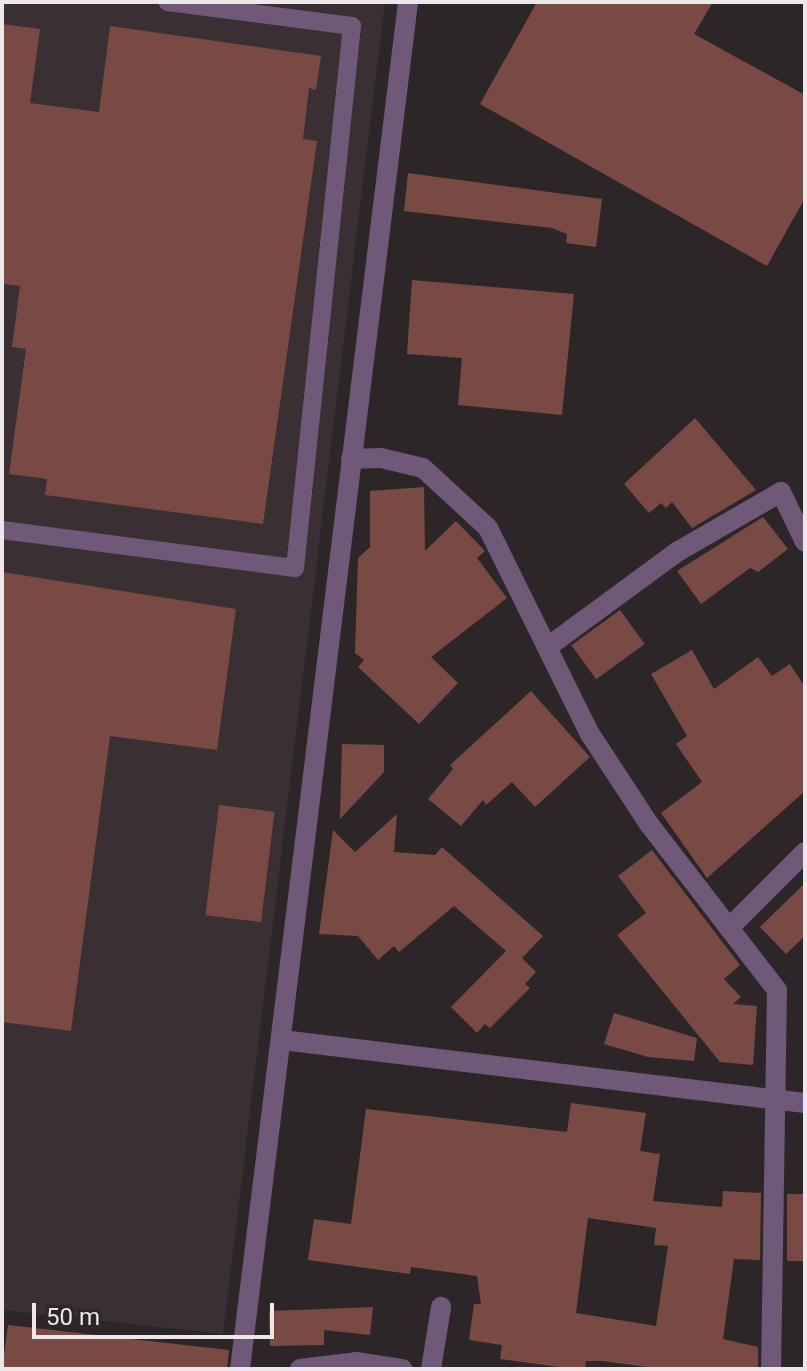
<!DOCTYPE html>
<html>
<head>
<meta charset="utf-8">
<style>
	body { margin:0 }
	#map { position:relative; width:807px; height:1371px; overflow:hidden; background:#2c2628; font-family:Roboto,sans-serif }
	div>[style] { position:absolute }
	.built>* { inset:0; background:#3a2f33 }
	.building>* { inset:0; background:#794944; transform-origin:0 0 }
	.service>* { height:18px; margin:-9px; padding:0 9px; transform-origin:9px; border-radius:9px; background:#6f5878 }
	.minor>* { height:20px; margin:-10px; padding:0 10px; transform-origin:10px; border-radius:10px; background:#6f5878 }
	span { translate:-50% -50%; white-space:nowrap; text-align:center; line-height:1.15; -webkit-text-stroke:6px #2c2628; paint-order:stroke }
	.frame { position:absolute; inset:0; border:4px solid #ece8ea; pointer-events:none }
	.scale { position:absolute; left:32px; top:1303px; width:242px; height:36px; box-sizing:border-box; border:4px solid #ece8ea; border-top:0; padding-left:10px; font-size:24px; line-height:28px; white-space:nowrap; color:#ece8ea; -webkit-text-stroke:6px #2c2628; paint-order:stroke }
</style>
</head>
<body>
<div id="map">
	<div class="built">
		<div style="clip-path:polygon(2px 2px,385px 2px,223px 1334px,2px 1310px)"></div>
	</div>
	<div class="building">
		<div style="clip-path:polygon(537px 2px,713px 2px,694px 34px,805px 95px,805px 198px,767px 266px,480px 104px)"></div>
		<div style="clip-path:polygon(2px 24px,40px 29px,30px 103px,99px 112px,110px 26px,321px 56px,316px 90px,309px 88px,303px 139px,317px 141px,263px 524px,45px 495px,47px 479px,9px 474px,26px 349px,12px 347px,20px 286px,2px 284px)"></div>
		<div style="clip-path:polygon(408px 173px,602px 199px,596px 247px,566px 243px,567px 234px,552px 228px,404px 211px)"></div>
		<div style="clip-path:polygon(412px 280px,574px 294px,562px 415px,458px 405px,462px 358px,407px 354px)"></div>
		<div style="clip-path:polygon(695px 418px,756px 490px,692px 528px,672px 502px,666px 508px,661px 503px,649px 513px,624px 484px)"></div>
		<div style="clip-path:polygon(424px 487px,425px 551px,456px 521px,485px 551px,477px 558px,507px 598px,431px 657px,458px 683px,419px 724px,358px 667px,364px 660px,355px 653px,358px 558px,370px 547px,370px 491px)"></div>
		<div style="clip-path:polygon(763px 517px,788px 549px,758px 572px,750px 568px,701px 604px,677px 571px)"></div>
		<div style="clip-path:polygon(2px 572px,236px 609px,217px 750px,110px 736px,71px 1031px,2px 1022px)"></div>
		<div style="left:620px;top:610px;width:42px;height:60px;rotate:54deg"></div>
		<div style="clip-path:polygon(692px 650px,714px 689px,758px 657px,772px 676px,790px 664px,805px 687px,805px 791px,707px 878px,661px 813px,702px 782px,676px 744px,687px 736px,651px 674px)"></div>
		<div style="clip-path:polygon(531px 691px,590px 757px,535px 807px,512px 782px,486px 805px,483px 800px,461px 826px,428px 799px,453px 769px,450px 765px)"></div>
		<div style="clip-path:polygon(342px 744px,384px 745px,384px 772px,340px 819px)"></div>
		<div style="left:219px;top:805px;width:56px;height:111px;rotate:7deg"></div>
		<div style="clip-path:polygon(397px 814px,394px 852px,435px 855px,442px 847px,543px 936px,522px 958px,536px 972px,525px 984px,530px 988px,490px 1028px,485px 1024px,477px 1033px,451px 1007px,506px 951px,454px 906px,399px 952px,394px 946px,378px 960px,358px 936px,319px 934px,333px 830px,355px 852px)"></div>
		<div style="clip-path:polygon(652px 850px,740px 965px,724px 979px,741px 997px,733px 1004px,757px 1006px,753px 1065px,720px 1062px,617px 935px,646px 913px,618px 876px)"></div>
		<div style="clip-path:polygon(805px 883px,805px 936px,786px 954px,760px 927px)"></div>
		<div style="clip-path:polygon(614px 1013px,697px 1038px,694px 1061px,648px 1057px,604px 1044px)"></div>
		<div style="clip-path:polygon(evenodd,571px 1103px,646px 1113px,640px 1151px,660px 1154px,653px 1201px,722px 1207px,723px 1191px,761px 1193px,760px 1260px,734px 1259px,723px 1339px,758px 1347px,758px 1369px,662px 1369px,602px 1361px,586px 1361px,585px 1369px,573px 1369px,500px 1359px,502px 1345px,469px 1340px,474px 1304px,481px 1304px,477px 1276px,411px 1267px,410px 1274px,308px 1260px,314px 1219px,351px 1224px,366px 1109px,567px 1132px,571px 1103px,588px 1218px,656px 1228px,654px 1245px,668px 1246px,656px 1326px,576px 1313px,588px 1218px)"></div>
		<div style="left:787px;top:1194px;width:18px;height:67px"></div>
		<div style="clip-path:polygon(373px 1307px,370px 1335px,324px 1330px,324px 1345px,270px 1346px,269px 1311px)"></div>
		<div style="clip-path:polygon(8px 1325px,229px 1350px,227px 1369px,2px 1369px)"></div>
	</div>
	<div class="service">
		<div style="left:2px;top:530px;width:295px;rotate:7.4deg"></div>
		<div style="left:295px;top:568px;width:545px;rotate:-84deg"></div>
		<div style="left:352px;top:26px;width:186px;rotate:-172.6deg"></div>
	</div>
	<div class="minor">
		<div style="left:351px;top:459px;width:30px;rotate:-2deg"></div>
		<div style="left:381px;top:458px;width:43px;rotate:13.4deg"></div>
		<div style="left:423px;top:468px;width:88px;rotate:42.7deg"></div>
		<div style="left:488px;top:528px;width:230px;rotate:63.7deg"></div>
		<div style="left:590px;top:734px;width:108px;rotate:56.8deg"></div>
		<div style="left:649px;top:824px;width:210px;rotate:52.4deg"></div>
		<div style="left:777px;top:990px;width:379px;rotate:90.9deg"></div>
		<div style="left:549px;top:646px;width:159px;rotate:-36.3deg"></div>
		<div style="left:677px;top:552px;width:120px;rotate:-30deg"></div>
		<div style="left:781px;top:492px;width:55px;rotate:64.4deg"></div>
		<div style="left:729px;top:928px;width:107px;rotate:-45deg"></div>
		<div style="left:282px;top:1040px;width:527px;rotate:6.87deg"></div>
		<div style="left:240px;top:1369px;width:1377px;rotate:-82.99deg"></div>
		<div style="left:300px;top:1369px;width:56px;rotate:-7.1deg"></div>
		<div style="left:356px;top:1362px;width:47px;rotate:8.7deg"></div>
		<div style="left:431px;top:1369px;width:63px;rotate:-80.8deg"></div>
	</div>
	<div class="frame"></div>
	<div class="scale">50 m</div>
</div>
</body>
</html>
